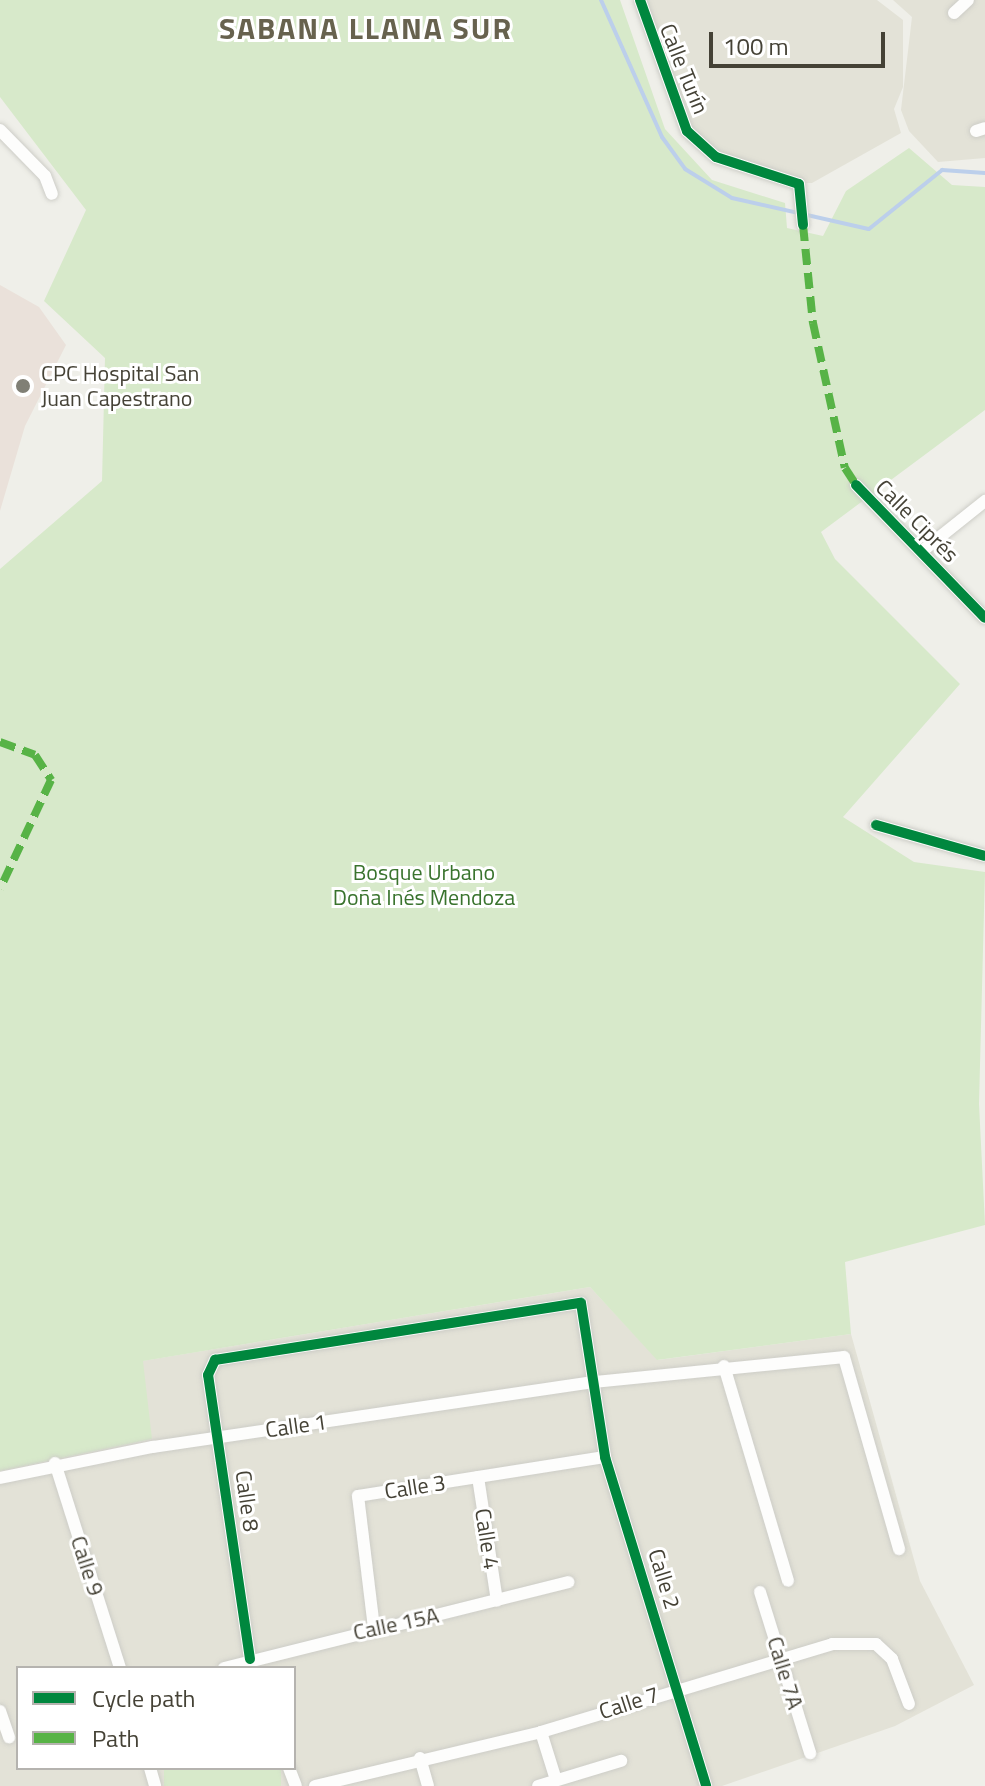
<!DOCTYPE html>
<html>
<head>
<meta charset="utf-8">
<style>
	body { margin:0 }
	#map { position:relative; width:985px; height:1786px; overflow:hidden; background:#efefe9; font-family:"Titillium Web",sans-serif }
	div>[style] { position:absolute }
	.residential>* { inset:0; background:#e3e2d7 }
	.medical>* { inset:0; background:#eae1da }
	.green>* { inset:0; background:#d7e9ca; transform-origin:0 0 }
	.stream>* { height:4px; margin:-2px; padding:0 2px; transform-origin:2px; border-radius:2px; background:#bccfeb }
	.roads { filter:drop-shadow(0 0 2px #cdcdc7) drop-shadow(0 0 2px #cdcdc7) }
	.minor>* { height:12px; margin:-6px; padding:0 6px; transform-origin:6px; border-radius:6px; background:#fdfdfc }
	.quiet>* { height:8px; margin-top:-4px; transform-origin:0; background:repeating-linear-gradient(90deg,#57b346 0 16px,transparent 0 24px) }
	.cycleway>* { height:10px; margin:-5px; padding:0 5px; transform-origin:5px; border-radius:5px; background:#00873e }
	.dots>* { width:22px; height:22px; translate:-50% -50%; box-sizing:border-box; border:4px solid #fff; border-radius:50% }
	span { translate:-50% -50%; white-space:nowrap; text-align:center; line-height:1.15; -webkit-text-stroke:6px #fff; paint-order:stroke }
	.street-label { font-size:22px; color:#454236 }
	.poi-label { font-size:22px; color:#454236 }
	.left { translate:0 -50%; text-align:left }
	.park-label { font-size:22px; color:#39732d }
	.district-label { font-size:30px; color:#67624e; font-weight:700; letter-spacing:2px }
	.legend { position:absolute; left:16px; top:1666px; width:280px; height:104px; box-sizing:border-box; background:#fff; border:2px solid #b5b3af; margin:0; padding:10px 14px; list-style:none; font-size:24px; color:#454236 }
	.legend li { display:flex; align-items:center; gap:16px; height:40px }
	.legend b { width:40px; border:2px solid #b5b3af }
	.scale { position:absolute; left:709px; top:32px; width:176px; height:36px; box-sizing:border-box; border:4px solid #454236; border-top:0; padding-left:10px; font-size:24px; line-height:28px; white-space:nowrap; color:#454236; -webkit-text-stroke:6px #fff; paint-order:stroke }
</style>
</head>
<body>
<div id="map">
	<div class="residential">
		<div style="clip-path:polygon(636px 0,877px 0,903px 20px,903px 87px,894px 109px,901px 133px,812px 183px,788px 183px,697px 145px)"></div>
		<div style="clip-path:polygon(893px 0,985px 0,985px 158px,938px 162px,909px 131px,901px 110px,912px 17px)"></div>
		<div style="clip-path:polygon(evenodd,590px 1287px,658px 1360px,851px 1334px,920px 1581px,974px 1685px,895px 1726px,722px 1786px,0 1786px,0 1471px,151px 1439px,142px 1361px,590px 1287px,18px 1668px,294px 1668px,294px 1768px,18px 1768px,18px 1668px)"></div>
	</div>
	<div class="medical">
		<div style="clip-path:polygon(0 285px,39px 307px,66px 345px,25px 426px,0 511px)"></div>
	</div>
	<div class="green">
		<div style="clip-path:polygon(0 0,620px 0,665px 129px,712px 180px,785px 203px,787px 228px,823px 236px,846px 191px,909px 148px,952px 185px,985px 187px,985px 410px,821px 532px,835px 559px,960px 684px,843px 817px,914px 862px,985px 872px,979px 1104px,985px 1225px,845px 1262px,851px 1334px,657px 1360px,590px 1287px,143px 1361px,152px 1439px,0 1471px,0 569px,102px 481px,105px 358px,44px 301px,86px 210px,0 97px)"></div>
		<div style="left:164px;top:1768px;width:117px;height:19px"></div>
	</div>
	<div class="stream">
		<div style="left:601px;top:0;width:150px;rotate:66deg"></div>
		<div style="left:662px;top:137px;width:39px;rotate:54deg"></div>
		<div style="left:685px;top:169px;width:55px;rotate:31.7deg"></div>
		<div style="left:732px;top:198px;width:140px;rotate:12.8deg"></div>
		<div style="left:869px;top:229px;width:94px;rotate:-38.9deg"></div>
		<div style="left:942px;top:170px;width:43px;rotate:4deg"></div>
	</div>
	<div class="roads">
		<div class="minor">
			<div style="left:640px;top:0;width:139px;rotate:70.3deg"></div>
			<div style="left:687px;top:131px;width:39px;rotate:42deg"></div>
			<div style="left:716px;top:157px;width:87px;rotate:18deg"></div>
			<div style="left:799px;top:184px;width:41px;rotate:84.4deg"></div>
			<div style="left:954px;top:13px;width:19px;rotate:-43deg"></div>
			<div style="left:0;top:130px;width:64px;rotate:45.6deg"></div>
			<div style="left:45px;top:176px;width:19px;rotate:69deg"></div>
			<div style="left:976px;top:131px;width:9px;rotate:-18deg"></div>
			<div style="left:856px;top:485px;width:185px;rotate:45.9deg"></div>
			<div style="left:921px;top:552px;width:82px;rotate:-38.6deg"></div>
			<div style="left:876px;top:825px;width:113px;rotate:15.9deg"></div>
			<div style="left:724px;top:1366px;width:224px;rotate:73.4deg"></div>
			<div style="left:55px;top:1463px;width:215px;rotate:72.4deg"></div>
			<div style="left:478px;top:1477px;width:125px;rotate:81.3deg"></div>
			<div style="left:0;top:1478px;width:156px;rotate:-11.5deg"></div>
			<div style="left:153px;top:1447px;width:446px;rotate:-8.4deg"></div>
			<div style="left:594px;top:1382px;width:251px;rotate:-5.7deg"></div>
			<div style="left:844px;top:1357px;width:200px;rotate:74deg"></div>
			<div style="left:760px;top:1592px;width:169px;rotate:72.7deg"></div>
			<div style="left:374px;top:1628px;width:133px;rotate:-96.9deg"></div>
			<div style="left:358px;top:1496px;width:250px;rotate:-9deg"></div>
			<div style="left:250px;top:1659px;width:287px;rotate:-98.4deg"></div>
			<div style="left:208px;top:1375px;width:17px;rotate:-65deg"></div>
			<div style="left:215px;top:1360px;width:370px;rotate:-8.9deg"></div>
			<div style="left:581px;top:1303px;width:156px;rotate:81.1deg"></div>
			<div style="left:605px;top:1457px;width:344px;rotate:72.9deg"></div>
			<div style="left:224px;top:1668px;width:355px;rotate:-14deg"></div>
			<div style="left:0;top:1711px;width:28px;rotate:71deg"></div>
			<div style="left:541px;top:1732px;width:50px;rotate:72.6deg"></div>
			<div style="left:420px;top:1758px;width:29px;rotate:74deg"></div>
			<div style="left:150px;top:1768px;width:19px;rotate:74deg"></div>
			<div style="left:289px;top:1768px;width:19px;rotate:69deg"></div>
			<div style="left:315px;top:1786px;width:232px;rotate:-13.4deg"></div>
			<div style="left:541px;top:1732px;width:304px;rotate:-16.8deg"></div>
			<div style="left:832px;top:1644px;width:44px"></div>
			<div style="left:876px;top:1644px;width:22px;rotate:43deg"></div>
			<div style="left:892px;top:1659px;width:48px;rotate:69.3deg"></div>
			<div style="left:538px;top:1786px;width:87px;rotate:-16.8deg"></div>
		</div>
	</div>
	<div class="quiet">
		<div style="left:803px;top:225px;width:99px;rotate:84.2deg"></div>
		<div style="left:813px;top:323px;width:148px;rotate:77.6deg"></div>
		<div style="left:845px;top:468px;width:20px;rotate:57deg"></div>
		<div style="left:0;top:742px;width:37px;rotate:20deg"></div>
		<div style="left:35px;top:755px;width:30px;rotate:57deg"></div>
		<div style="left:51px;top:780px;width:120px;rotate:115.1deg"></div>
	</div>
	<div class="cycleway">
		<div style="left:640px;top:0;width:139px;rotate:70.3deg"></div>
		<div style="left:687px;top:131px;width:39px;rotate:42deg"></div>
		<div style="left:716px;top:157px;width:87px;rotate:18deg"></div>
		<div style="left:799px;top:184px;width:41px;rotate:84.4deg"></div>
		<div style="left:856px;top:485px;width:185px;rotate:45.9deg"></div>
		<div style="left:876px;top:825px;width:113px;rotate:15.9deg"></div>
		<div style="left:250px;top:1659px;width:287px;rotate:-98.4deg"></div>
		<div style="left:208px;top:1375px;width:17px;rotate:-65deg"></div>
		<div style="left:215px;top:1360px;width:370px;rotate:-8.9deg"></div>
		<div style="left:581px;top:1303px;width:156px;rotate:81.1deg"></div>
		<div style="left:605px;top:1457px;width:344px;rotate:72.9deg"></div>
	</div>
	<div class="dots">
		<div style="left:23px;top:386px;background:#807f75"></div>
	</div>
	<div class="street-label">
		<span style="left:684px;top:69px;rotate:68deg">Calle Turín</span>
		<span style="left:917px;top:521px;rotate:45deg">Calle Ciprés</span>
		<span style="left:296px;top:1426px;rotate:-8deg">Calle 1</span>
		<span style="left:415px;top:1487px;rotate:-9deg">Calle 3</span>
		<span style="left:247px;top:1501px;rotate:82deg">Calle 8</span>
		<span style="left:487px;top:1539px;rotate:81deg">Calle 4</span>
		<span style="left:87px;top:1566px;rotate:72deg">Calle 9</span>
		<span style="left:664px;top:1579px;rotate:73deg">Calle 2</span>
		<span style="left:396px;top:1624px;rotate:-12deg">Calle 15A</span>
		<span style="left:785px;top:1673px;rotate:73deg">Calle 7A</span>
		<span style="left:629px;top:1703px;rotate:-18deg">Calle 7</span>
	</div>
	<div class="poi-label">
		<span class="left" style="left:41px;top:386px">CPC Hospital San<br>Juan Capestrano</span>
	</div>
	<div class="park-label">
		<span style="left:424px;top:885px">Bosque Urbano<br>Doña Inés Mendoza</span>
	</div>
	<div class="district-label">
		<span style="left:366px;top:28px">SABANA LLANA SUR</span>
	</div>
	<ul class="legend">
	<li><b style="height:10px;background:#00873e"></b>Cycle path</li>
	<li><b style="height:10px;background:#57b346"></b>Path</li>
	</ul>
	<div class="scale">100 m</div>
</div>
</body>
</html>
